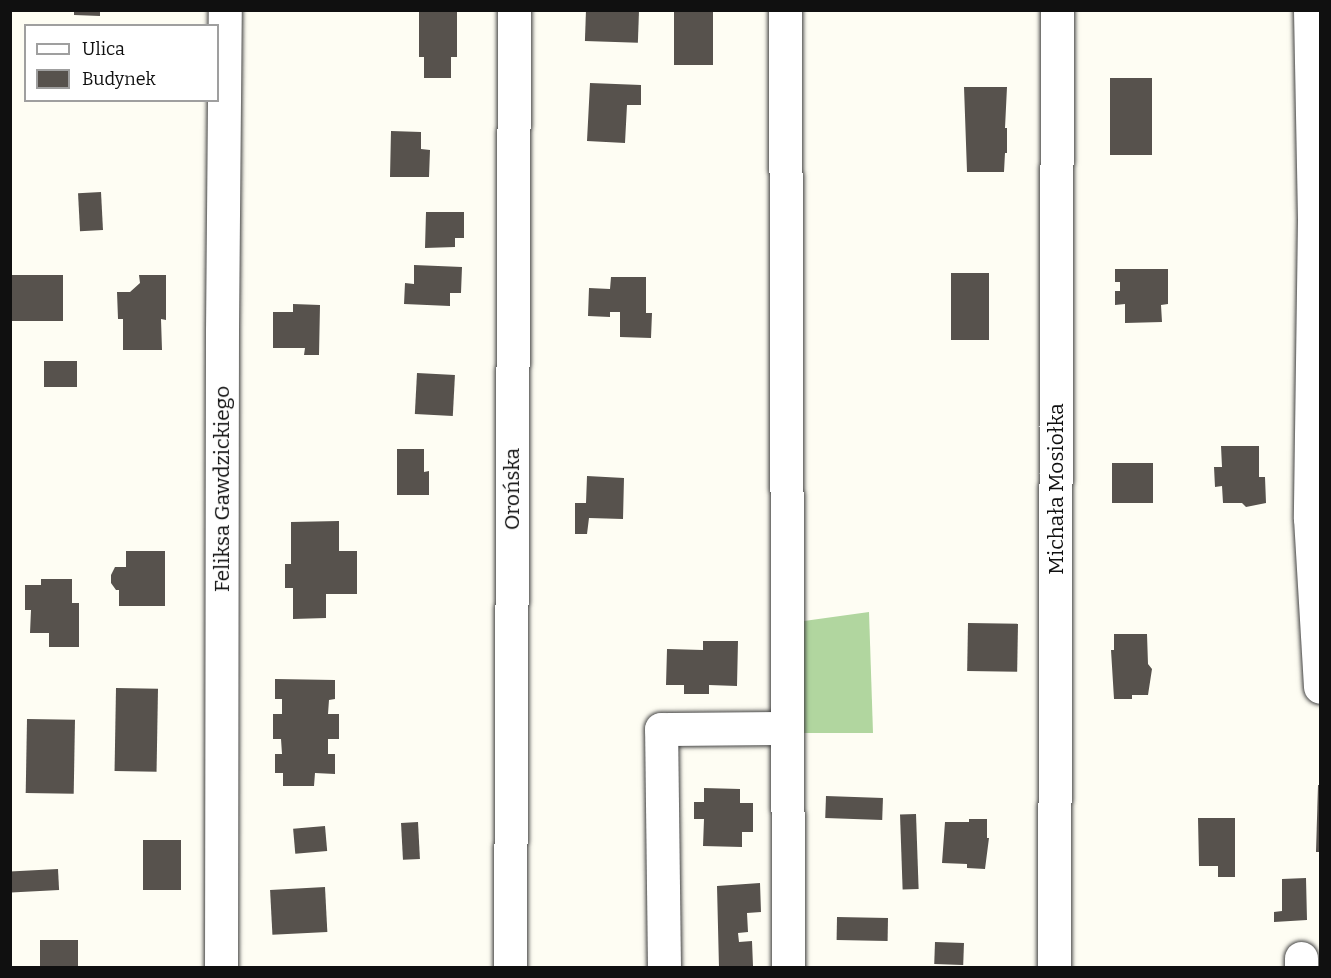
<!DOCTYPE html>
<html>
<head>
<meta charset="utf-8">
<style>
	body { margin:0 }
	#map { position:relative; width:1331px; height:978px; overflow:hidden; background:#fefdf3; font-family:Bitter,serif }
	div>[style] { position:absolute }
	.forest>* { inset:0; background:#b1d69f }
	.building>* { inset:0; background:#57524d; transform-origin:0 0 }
	.roads { filter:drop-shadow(0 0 2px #434343) drop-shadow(0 0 2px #434343) }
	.minor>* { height:33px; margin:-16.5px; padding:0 16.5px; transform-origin:16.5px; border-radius:16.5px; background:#fff }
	span { translate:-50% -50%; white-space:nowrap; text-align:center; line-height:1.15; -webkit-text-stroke:6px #fff; paint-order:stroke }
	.street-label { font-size:21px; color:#101010 }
	.frame { position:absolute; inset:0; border:12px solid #101010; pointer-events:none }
	.legend { position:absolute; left:24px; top:24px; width:195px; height:78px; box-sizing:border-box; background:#fff; border:2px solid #9f9f9f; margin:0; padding:8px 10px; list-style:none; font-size:18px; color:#101010 }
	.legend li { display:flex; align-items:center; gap:12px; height:30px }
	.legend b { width:30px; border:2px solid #9f9f9f }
</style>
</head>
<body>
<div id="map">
	<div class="forest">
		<div style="clip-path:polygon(869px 612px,873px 733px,795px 733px,797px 631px,804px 621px)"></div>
	</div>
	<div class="building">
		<div style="clip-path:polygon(74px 10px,100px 10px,100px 16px,74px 15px)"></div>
		<div style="clip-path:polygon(419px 10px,457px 10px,457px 57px,451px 57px,451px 78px,424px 78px,424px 57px,419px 57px)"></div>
		<div style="left:586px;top:10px;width:53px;height:31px;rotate:2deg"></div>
		<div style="left:674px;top:10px;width:39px;height:55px"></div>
		<div style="left:1110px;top:78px;width:42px;height:77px"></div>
		<div style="clip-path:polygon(590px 83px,641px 85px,641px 105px,627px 105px,625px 143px,587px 141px)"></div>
		<div style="clip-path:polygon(964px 87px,1007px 87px,1005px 128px,1007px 128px,1007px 153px,1005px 153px,1004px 172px,967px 172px)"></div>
		<div style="clip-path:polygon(391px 131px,421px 132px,421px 149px,430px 150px,429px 177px,390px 177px)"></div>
		<div style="left:101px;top:192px;width:38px;height:23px;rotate:87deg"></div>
		<div style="clip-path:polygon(426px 212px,464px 212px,464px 238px,455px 238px,455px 247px,425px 248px)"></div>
		<div style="clip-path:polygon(414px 265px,462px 267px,461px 293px,450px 293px,450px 306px,404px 304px,405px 283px,414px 284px)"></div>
		<div style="clip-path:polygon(1115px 269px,1168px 269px,1168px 304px,1161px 305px,1162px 322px,1125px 323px,1125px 304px,1115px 305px,1115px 291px,1120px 291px,1120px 282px,1115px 282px)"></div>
		<div style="left:951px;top:273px;width:38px;height:67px"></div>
		<div style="left:10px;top:275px;width:53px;height:46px"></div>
		<div style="clip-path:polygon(139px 275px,166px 275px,166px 320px,161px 319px,162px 350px,123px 350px,123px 319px,118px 319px,117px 292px,130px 292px,140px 283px)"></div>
		<div style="clip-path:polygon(611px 277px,646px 277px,646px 313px,652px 313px,651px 338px,620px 337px,620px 312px,610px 312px,610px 317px,588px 316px,589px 288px,610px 289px)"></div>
		<div style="clip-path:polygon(293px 304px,320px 305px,319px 355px,304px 355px,305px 348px,273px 348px,273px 312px,293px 312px)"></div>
		<div style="left:44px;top:361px;width:33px;height:26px"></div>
		<div style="left:417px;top:373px;width:38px;height:41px;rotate:3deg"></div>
		<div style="clip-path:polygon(1221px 446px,1259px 446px,1259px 477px,1265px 477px,1266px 503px,1246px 507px,1242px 503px,1223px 503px,1222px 486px,1215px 487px,1214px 467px,1222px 467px)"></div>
		<div style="clip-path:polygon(397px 449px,424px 449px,424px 472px,429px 471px,429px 495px,397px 495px)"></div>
		<div style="left:1112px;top:463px;width:41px;height:40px"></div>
		<div style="clip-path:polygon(587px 476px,624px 478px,623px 519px,589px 518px,587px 534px,575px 534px,575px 503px,586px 503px)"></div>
		<div style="clip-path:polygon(339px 521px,339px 551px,357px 551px,357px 594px,326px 594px,326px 618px,293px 619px,293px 588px,285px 588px,285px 564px,291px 564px,291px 522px)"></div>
		<div style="clip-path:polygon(126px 551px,165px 551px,165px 606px,119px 606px,119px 590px,116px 590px,111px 583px,111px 575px,115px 567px,126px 567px)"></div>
		<div style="clip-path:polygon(41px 579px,72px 579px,72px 603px,79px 603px,79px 647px,49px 647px,49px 633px,30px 633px,31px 610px,25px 610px,25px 585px,41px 585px)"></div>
		<div style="left:968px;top:623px;width:50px;height:48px;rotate:1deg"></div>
		<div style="clip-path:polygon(1114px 634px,1147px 634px,1148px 664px,1152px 669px,1148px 695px,1132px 695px,1132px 699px,1114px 699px,1111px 650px,1114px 650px)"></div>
		<div style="clip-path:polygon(703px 641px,738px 641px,737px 686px,709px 685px,709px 694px,684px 694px,684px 685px,666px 685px,667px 649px,703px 650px)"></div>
		<div style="clip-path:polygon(275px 679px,335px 680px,335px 699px,329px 700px,328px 714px,339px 714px,339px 739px,328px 739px,328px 754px,335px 754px,335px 774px,315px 773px,314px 786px,283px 786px,283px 773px,275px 773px,275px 754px,282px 754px,281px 739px,273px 739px,273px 714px,282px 714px,282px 699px,275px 699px)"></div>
		<div style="left:116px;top:688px;width:42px;height:83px;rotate:1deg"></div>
		<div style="left:27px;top:719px;width:48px;height:74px;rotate:1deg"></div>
		<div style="clip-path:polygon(1318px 785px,1320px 785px,1320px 852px,1316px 852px)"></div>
		<div style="clip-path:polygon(704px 788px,740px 789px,740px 803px,753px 803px,753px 832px,742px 832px,742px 847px,703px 846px,704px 819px,694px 819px,694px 802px,704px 802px)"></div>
		<div style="left:826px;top:796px;width:57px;height:22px;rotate:2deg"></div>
		<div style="left:916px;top:814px;width:75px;height:16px;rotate:88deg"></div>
		<div style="clip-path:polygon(1198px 818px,1235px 818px,1235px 877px,1218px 877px,1218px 866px,1199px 866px)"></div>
		<div style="clip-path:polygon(969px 819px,987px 819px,987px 838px,989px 838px,985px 869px,967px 868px,967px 864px,942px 863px,945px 822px,969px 822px)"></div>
		<div style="left:418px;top:822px;width:37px;height:17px;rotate:87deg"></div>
		<div style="left:325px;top:826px;width:25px;height:32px;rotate:85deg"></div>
		<div style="left:143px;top:840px;width:38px;height:50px"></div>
		<div style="left:58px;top:869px;width:21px;height:48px;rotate:87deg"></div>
		<div style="clip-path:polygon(1306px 878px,1307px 920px,1274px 922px,1274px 912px,1282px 911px,1282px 879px)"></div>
		<div style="clip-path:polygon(760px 883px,761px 912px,747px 913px,748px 932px,738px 933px,739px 942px,752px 941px,753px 966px,719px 968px,717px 886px)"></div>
		<div style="left:325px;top:887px;width:45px;height:55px;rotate:87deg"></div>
		<div style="left:837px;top:917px;width:51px;height:23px;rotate:1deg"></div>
		<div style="left:78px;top:940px;width:28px;height:38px;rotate:90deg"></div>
		<div style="left:935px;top:942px;width:29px;height:22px;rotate:2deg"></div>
	</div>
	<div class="roads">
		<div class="minor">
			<div style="left:785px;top:10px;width:958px;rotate:89.82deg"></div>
			<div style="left:1310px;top:10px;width:209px;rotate:88.9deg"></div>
			<div style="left:1314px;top:219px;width:299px;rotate:90.8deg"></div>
			<div style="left:1310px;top:518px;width:169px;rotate:86.6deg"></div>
			<div style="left:1301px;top:958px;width:10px;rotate:90deg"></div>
			<div style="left:221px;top:968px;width:637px;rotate:-89.91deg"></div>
			<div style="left:222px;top:331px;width:321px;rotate:-89.5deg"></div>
			<div style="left:510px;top:968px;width:958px;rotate:-89.76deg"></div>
			<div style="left:664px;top:968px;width:239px;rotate:-90.7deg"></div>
			<div style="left:661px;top:729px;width:126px;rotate:-0.5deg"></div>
			<div style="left:1054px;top:968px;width:958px;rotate:-89.82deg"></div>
		</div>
	</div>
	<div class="street-label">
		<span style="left:222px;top:489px;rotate:-90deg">Feliksa Gawdzickiego</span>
		<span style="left:512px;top:489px;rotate:-90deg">Orońska</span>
		<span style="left:1056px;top:489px;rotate:-90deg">Michała Mosiołka</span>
	</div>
	<div class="frame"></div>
	<ul class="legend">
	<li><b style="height:8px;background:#fff"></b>Ulica</li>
	<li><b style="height:16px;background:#57524d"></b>Budynek</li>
	</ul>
</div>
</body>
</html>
